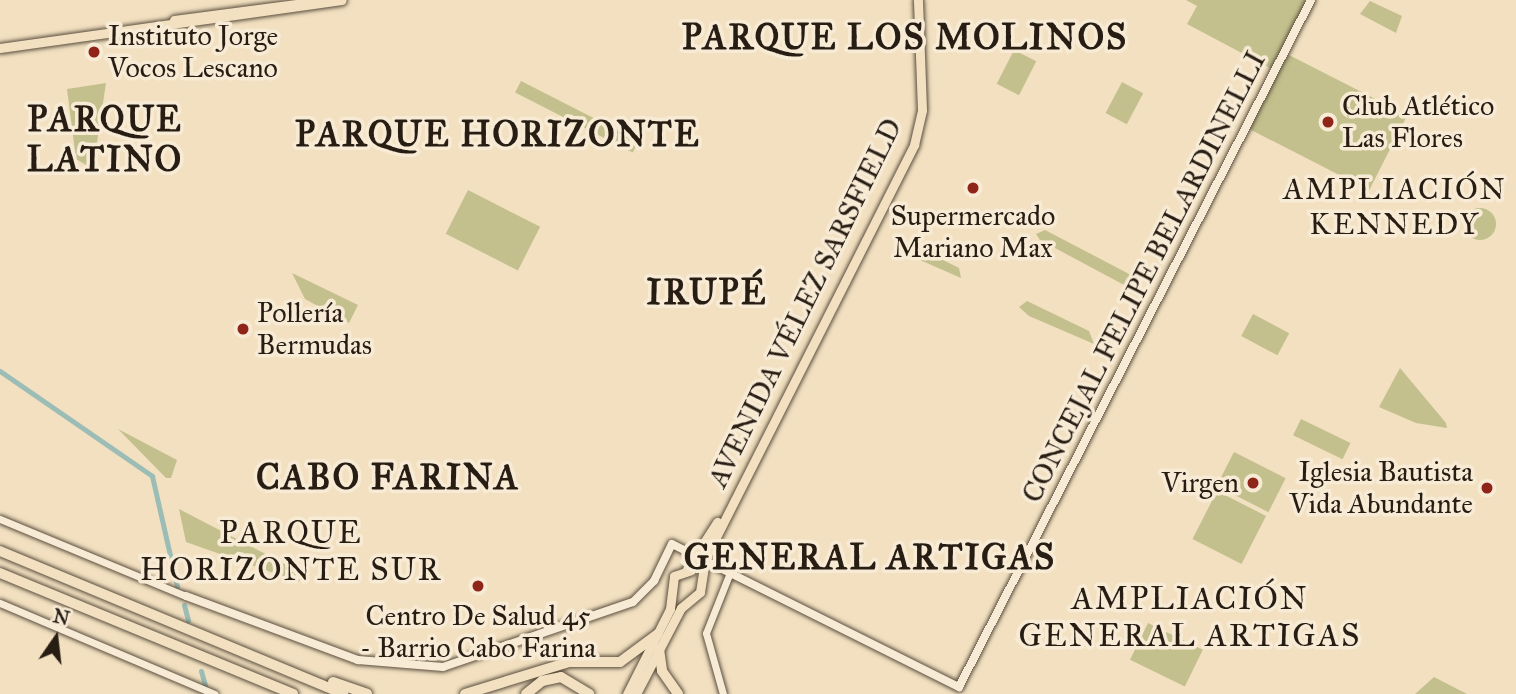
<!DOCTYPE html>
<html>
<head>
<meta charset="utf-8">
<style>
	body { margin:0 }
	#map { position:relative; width:1516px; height:694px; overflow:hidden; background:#f2e0c0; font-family:"IM FELL Great Primer",serif }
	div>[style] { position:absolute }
	.green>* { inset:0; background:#c3c08d; transform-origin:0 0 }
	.round { border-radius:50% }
	.canal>* { height:5px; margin:-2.5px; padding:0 2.5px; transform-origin:2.5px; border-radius:2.5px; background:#9bbdb5 }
	.roads { filter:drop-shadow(0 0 2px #5a4e3e) drop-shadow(0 0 2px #5a4e3e) }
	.tertiary>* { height:7px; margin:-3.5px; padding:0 3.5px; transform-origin:3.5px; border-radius:3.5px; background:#f7ebd6 }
	.secondary>* { height:8px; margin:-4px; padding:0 4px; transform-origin:4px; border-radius:4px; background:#f7ebd6 }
	.primary>* { height:9px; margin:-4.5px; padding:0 4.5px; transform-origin:4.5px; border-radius:4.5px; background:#f2e0c0 }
	.motorway>* { height:10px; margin:-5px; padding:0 5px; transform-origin:5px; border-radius:5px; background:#f2e0c0 }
	.dots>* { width:19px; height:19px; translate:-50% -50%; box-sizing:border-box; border:4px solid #f7ebd6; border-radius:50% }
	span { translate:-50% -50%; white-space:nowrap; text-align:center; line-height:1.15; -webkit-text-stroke:7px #f7ebd6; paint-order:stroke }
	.poi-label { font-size:28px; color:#281d13 }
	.left { translate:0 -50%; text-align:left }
	.right { translate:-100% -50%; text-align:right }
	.street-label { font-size:28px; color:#281d13 }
	.neighbourhood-label { font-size:30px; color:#281d13; letter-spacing:2px }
	.quarter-label { font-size:32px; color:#281d13; letter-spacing:2px }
	.district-label { font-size:35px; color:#281d13; font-weight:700; letter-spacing:2px }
	.north { position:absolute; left:21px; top:603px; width:70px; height:70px; -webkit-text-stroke:5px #f7ebd6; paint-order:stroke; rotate:14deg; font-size:19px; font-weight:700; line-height:28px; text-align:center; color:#281d13 }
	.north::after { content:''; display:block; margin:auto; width:24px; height:32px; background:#281d13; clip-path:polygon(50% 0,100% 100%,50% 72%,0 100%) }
</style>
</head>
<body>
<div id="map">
	<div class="green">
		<div style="clip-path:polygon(1186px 0,1304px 0,1307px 2px,1272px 69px,1187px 24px,1197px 6px)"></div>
		<div style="clip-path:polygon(1370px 1px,1402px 16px,1396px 33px,1360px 14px)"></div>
		<div style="left:1014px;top:50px;width:25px;height:38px;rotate:27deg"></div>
		<div style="left:1287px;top:54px;width:135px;height:84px;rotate:27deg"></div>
		<div style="left:521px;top:81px;width:132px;height:13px;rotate:27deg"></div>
		<div style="left:1122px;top:82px;width:24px;height:35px;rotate:28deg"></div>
		<div style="clip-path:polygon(106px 83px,93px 169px,76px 159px,67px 89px)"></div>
		<div style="left:468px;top:190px;width:81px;height:49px;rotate:27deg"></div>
		<div class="round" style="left:1464px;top:208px;width:32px;height:32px"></div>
		<div style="clip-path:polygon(1045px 230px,1133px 276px,1133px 283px,1126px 286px,1040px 240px,1036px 234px)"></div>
		<div style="clip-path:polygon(923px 250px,959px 268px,961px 278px,920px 260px,915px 254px)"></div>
		<div style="clip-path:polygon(292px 273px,358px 305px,349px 323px,305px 299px)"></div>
		<div style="clip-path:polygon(1027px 301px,1089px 331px,1094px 344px,1029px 316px,1019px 307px)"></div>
		<div style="left:1253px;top:314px;width:41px;height:25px;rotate:28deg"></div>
		<div style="clip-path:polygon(1400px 368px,1446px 423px,1447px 428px,1416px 423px,1379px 407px)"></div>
		<div style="left:1301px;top:419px;width:55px;height:18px;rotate:26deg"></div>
		<div style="clip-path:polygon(118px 429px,177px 460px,171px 478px,166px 478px)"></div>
		<div style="left:1234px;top:452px;width:58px;height:38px;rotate:27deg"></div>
		<div style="left:1217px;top:491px;width:55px;height:54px;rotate:27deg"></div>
		<div style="clip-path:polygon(179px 509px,302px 573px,299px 582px,186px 542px)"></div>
		<div style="left:1148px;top:623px;width:61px;height:41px;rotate:26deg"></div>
		<div style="clip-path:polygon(1434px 677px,1467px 694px,1415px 694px)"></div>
	</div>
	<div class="canal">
		<div style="left:0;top:371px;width:185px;rotate:34.6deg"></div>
		<div style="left:152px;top:476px;width:113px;rotate:77.2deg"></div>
		<div style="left:184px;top:605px;width:16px;rotate:75deg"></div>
		<div style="left:201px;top:671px;width:15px;rotate:74deg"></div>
	</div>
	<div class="roads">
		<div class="tertiary">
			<div style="left:0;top:519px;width:201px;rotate:22.5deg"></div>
			<div style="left:0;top:603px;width:233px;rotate:23deg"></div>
			<div style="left:723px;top:694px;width:63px;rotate:-105.6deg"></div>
			<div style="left:706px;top:633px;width:68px;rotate:-68.4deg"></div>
		</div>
		<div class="secondary">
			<div style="left:186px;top:596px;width:184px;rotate:20.4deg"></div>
			<div style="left:358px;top:660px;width:85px;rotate:4.7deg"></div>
			<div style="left:443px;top:667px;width:201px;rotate:-18.9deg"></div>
			<div style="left:633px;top:602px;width:30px;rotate:-45deg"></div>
			<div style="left:654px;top:581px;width:41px;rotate:-64.1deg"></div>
			<div style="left:672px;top:544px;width:321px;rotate:26.5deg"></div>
			<div style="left:959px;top:687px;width:772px;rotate:-62.87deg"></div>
		</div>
		<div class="primary">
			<div style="left:174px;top:20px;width:152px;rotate:-7.5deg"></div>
			<div style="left:0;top:48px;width:345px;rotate:-8deg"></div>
			<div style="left:687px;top:569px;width:56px;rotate:-57.4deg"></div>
			<div style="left:627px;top:694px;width:95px;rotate:-63.2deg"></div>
			<div style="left:670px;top:609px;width:33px;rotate:-83deg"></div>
			<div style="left:674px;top:576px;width:18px;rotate:-19deg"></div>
			<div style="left:636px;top:694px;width:97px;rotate:-62.4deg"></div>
			<div style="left:681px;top:608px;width:25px;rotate:-40deg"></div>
			<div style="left:700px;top:592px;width:33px;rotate:-81deg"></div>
			<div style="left:705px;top:559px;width:464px;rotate:-63.2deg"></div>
			<div style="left:914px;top:145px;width:36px;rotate:-77deg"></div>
			<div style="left:922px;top:110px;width:110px;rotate:-92.1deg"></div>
		</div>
		<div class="motorway">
			<div style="left:0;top:551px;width:372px;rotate:22.6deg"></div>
			<div style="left:0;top:573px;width:317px;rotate:22.4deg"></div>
			<div style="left:659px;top:649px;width:22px;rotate:82deg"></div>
			<div style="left:662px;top:671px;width:28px;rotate:55deg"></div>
			<div style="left:333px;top:682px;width:36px;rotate:19deg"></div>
			<div style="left:465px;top:694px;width:109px;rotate:-17.1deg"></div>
			<div style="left:569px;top:662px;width:51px"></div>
			<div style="left:620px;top:662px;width:47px;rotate:-36.4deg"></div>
			<div style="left:526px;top:694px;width:21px;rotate:-39deg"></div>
			<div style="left:542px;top:681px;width:19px;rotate:-12deg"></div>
			<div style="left:561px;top:677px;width:33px;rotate:31deg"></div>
		</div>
	</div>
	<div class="dots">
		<div style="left:94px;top:52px;background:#8f2418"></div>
		<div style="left:1328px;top:122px;background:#8f2418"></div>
		<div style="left:973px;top:188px;background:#8f2418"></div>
		<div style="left:243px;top:329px;background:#8f2418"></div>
		<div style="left:1253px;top:483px;background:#8f2418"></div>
		<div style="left:1487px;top:488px;background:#8f2418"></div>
		<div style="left:478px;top:586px;background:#8f2418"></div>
	</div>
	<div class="poi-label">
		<span class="left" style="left:108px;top:52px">Instituto Jorge<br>Vocos Lescano</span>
		<span class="left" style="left:1342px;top:122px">Club Atlético<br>Las Flores</span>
		<span style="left:973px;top:232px">Supermercado<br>Mariano Max</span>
		<span class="left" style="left:257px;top:329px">Pollería<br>Bermudas</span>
		<span class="right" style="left:1473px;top:488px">Iglesia Bautista<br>Vida Abundante</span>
		<span class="right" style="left:1239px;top:483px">Virgen</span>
		<span style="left:478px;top:632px">Centro De Salud 45<br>- Barrio Cabo Farina</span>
	</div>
	<div class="street-label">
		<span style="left:1144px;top:277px;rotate:-63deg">CONCEJAL FELIPE BELARDINELLI</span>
		<span style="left:805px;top:303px;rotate:-64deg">AVENIDA VÉLEZ SARSFIELD</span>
	</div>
	<div class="neighbourhood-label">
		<span style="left:1395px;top:206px">AMPLIACIÓN<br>KENNEDY</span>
	</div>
	<div class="quarter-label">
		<span style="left:291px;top:552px">PARQUE<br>HORIZONTE SUR</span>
		<span style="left:1190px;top:618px">AMPLIACIÓN<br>GENERAL ARTIGAS</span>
	</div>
	<div class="district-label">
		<span style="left:905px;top:38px">PARQUE LOS MOLINOS</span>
		<span style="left:105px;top:140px">PARQUE<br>LATINO</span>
		<span style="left:498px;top:135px">PARQUE HORIZONTE</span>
		<span style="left:707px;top:293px">IRUPÉ</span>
		<span style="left:388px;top:478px">CABO FARINA</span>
		<span style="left:870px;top:558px">GENERAL ARTIGAS</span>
	</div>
	<div class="north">N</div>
</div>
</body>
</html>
